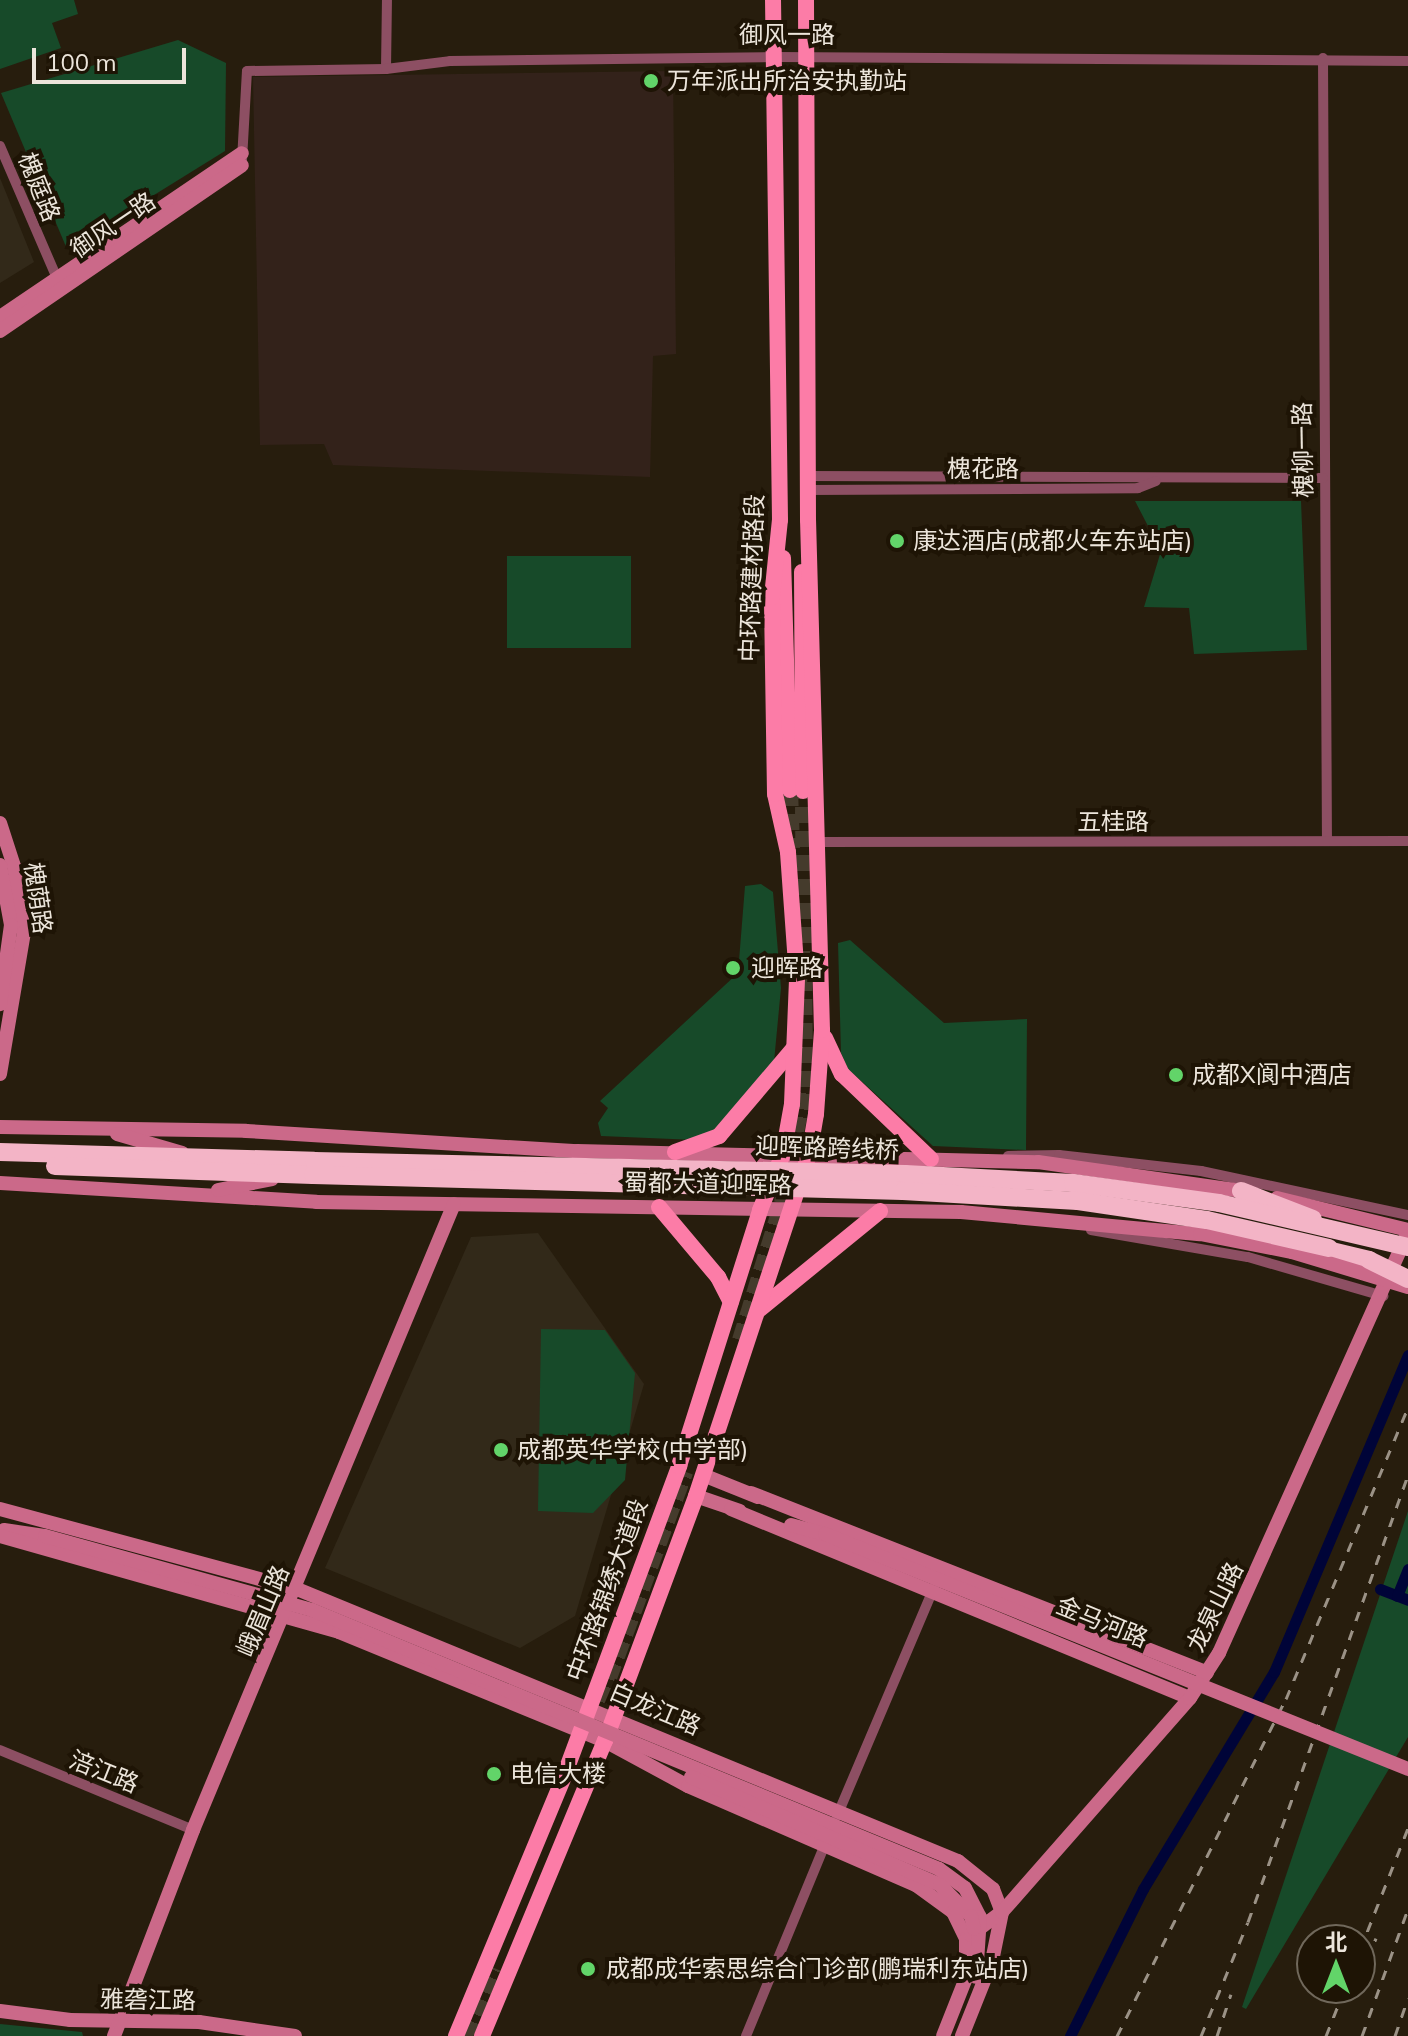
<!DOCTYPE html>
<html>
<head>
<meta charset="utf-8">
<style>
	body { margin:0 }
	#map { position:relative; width:1408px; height:2036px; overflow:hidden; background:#271d0d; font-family:Mulish,"Noto Sans SC",sans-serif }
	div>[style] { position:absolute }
	.industrial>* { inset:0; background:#33221a }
	.education>* { inset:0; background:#322919 }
	.green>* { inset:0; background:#174a29; transform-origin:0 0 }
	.canal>* { height:11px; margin:-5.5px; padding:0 5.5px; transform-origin:5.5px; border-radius:5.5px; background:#000438 }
	.primary-tunnel>* { height:16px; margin-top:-8px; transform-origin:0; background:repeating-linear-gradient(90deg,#453b2c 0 16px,transparent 0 24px) }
	.street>* { height:10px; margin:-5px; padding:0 5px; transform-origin:5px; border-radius:5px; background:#8d4f63 }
	.secondary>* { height:14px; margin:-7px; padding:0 7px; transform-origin:7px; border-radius:7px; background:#cb6989 }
	.primary>* { height:16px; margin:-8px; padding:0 8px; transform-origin:8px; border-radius:8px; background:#fc7ca7 }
	.highway>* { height:18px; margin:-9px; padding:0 9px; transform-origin:9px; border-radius:9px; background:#f3b4c6 }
	.rail>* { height:3px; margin-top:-1.5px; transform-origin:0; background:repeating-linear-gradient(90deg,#9b9286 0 10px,transparent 0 20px) }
	.secondary-bridge>* { height:14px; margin:-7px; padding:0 7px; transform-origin:7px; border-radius:7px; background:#cb6989 }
	.highway-bridge>* { height:18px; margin:-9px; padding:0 9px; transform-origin:9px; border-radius:9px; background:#f3b4c6 }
	.dots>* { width:22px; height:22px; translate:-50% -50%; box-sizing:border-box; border:4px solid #1e1405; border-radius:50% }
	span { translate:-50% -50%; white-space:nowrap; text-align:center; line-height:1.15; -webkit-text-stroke:8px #1e1405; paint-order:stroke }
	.street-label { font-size:24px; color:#ece5db }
	.poi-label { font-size:24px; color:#ece5db }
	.left { translate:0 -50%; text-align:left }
	.north { position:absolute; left:1296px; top:1924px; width:80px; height:80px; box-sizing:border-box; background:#1e1405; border:2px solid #70685b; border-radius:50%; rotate:0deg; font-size:22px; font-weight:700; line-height:32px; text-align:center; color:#ece5db }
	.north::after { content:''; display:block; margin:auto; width:28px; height:36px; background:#62d469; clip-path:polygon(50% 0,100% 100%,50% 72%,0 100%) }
	.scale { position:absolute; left:32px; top:48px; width:154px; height:36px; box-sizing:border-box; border:4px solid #ece5db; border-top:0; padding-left:10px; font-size:24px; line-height:28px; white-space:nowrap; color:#ece5db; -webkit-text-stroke:6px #1e1405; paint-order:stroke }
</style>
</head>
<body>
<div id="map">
	<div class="industrial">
		<div style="clip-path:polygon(673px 71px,676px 354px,653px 356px,650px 477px,333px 465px,324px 444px,260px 445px,253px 77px)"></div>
	</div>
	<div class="education">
		<div style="clip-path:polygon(0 178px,34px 262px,0 283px)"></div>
		<div style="clip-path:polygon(538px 1233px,644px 1384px,575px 1616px,520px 1648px,325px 1568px,471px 1237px)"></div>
	</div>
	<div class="green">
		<div style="clip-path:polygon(0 0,74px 0,78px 14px,52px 23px,61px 48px,0 69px)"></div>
		<div style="clip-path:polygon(178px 40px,226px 63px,225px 151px,67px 249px,1px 93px)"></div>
		<div style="clip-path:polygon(1135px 501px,1301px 501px,1307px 650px,1194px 654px,1189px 608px,1144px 607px,1161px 551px)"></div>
		<div style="left:507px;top:556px;width:124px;height:92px"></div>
		<div style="clip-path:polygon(761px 884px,773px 892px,781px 988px,774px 1062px,713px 1133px,696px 1140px,601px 1136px,598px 1123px,608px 1108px,600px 1101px,738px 973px,745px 886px)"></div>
		<div style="clip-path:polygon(850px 940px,944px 1023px,1027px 1019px,1026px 1150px,933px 1146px,848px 1069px,841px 1053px,838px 943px)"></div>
		<div style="clip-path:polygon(541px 1329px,605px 1330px,635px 1373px,625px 1480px,593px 1513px,538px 1511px)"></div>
		<div style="clip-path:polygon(1408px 1511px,1408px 1737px,1246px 2009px,1242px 2007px)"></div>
		<div style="clip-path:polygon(0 2024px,82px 2032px,83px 2036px,0 2036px)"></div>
	</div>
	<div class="canal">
		<div style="left:1380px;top:1589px;width:30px;rotate:21deg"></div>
		<div style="left:1397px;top:1596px;width:29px;rotate:-68deg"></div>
		<div style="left:1070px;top:2036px;width:164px;rotate:-63.6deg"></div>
		<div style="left:1143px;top:1889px;width:253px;rotate:-58.9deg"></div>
		<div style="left:1274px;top:1672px;width:344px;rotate:-67.1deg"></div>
	</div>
	<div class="primary-tunnel">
		<div style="left:790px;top:790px;width:58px;rotate:88deg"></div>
		<div style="left:740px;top:1340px;width:143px;rotate:-73deg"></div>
		<div style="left:782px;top:1203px;width:118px;rotate:-78.8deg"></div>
		<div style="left:805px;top:1087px;width:296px;rotate:-90.4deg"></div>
		<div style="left:592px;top:1724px;width:269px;rotate:-69.7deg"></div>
		<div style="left:465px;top:2036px;width:74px;rotate:-67.6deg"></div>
	</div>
	<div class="street">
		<div style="left:1323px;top:58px;width:783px;rotate:89.71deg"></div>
		<div style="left:386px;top:69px;width:69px;rotate:-89.2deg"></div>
		<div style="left:0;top:146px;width:149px;rotate:66.7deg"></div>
		<div style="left:242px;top:160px;width:89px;rotate:-86.8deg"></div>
		<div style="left:247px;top:71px;width:139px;rotate:-0.8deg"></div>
		<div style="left:386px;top:69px;width:64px;rotate:-7.1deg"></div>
		<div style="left:450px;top:61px;width:325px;rotate:-0.7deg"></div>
		<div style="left:775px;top:57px;width:633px;rotate:0.36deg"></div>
		<div style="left:807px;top:476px;width:516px;rotate:0.22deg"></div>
		<div style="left:808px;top:490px;width:330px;rotate:-0.3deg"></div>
		<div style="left:1138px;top:488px;width:19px;rotate:-21deg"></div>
		<div style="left:817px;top:842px;width:591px;rotate:-0.1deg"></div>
		<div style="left:1008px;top:1156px;width:51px;rotate:-1.1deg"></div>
		<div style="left:1059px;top:1155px;width:143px;rotate:6.4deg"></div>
		<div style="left:1201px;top:1171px;width:212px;rotate:12deg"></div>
		<div style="left:1091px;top:1230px;width:159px;rotate:9.8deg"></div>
		<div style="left:1248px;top:1257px;width:141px;rotate:16.1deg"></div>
		<div style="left:0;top:1750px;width:209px;rotate:22.5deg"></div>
		<div style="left:837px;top:1816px;width:248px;rotate:-67deg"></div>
		<div style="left:746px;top:2036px;width:210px;rotate:-67.6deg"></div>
	</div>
	<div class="secondary">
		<div style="left:0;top:317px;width:292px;rotate:-34.1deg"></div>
		<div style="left:0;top:331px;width:293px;rotate:-34.4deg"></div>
		<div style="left:0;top:823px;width:45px;rotate:72deg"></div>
		<div style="left:14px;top:866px;width:67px;rotate:81.4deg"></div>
		<div style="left:24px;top:932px;width:144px;rotate:99.6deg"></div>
		<div style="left:0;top:865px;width:61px;rotate:79.6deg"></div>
		<div style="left:11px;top:925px;width:80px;rotate:97.9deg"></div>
		<div style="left:0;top:1127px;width:246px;rotate:0.9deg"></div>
		<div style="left:246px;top:1131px;width:332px;rotate:3.5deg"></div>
		<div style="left:577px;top:1151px;width:461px;rotate:1.4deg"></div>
		<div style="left:1038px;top:1162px;width:213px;rotate:8.1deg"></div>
		<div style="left:117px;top:1134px;width:68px;rotate:16.3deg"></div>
		<div style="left:0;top:1183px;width:317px;rotate:3.4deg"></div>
		<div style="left:316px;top:1202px;width:645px;rotate:0.89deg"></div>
		<div style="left:961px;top:1212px;width:240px;rotate:5.3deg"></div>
		<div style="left:218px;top:1190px;width:55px;rotate:-11.5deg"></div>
		<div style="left:1277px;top:1198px;width:135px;rotate:13.7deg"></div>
		<div style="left:703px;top:1475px;width:59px;rotate:21.8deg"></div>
		<div style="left:751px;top:1493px;width:490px;rotate:21.5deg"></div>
		<div style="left:696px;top:1496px;width:46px;rotate:18.8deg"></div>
		<div style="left:0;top:1509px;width:308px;rotate:15.1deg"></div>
		<div style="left:297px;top:1589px;width:715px;rotate:22.37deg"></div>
		<div style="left:958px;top:1861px;width:45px;rotate:38.7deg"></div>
		<div style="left:993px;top:1889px;width:25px;rotate:69deg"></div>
		<div style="left:1002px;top:1912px;width:50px;rotate:101.5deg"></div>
		<div style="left:992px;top:1961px;width:81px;rotate:111.8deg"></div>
		<div style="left:731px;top:1509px;width:496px;rotate:22.4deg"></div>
		<div style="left:791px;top:1525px;width:35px;rotate:15deg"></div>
		<div style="left:4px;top:1530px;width:41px;rotate:8.3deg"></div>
		<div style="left:0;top:1536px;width:352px;rotate:15.8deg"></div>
		<div style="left:339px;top:1632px;width:287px;rotate:22.3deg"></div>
		<div style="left:605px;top:1741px;width:94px;rotate:28.5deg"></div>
		<div style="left:688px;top:1786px;width:249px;rotate:23.5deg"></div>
		<div style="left:916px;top:1885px;width:46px;rotate:36.1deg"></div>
		<div style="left:953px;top:1912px;width:30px;rotate:64deg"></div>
		<div style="left:966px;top:1939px;width:39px;rotate:90deg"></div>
		<div style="left:966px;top:1978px;width:62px;rotate:111.6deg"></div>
		<div style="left:971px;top:1935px;width:39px;rotate:-37deg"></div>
		<div style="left:1002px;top:1912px;width:285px;rotate:-48.7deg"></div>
		<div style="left:1190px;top:1698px;width:54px;rotate:-57.2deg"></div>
		<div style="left:1219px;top:1653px;width:454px;rotate:-65.8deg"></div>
		<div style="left:0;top:2011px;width:71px;rotate:7.3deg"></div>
		<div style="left:70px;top:2020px;width:129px;rotate:0.9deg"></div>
		<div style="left:199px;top:2022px;width:97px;rotate:8.3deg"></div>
		<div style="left:114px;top:2036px;width:221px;rotate:-69deg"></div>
		<div style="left:193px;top:1830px;width:678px;rotate:-67.37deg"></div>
	</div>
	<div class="primary">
		<div style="left:783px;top:558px;width:232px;rotate:88.3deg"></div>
		<div style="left:802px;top:572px;width:219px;rotate:89.7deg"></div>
		<div style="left:825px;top:1038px;width:40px;rotate:65deg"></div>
		<div style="left:842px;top:1074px;width:123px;rotate:43.7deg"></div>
		<div style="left:675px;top:1152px;width:47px;rotate:-20deg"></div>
		<div style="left:719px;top:1136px;width:116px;rotate:-49.6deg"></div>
		<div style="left:659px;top:1207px;width:92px;rotate:49.9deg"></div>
		<div style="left:718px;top:1277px;width:28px;rotate:63deg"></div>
		<div style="left:760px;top:1309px;width:155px;rotate:-39.2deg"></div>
		<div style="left:456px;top:2036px;width:282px;rotate:-67.4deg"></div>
		<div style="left:564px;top:1776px;width:331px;rotate:-69.6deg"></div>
		<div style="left:679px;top:1466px;width:269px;rotate:-72.4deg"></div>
		<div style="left:760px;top:1210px;width:61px;rotate:-67.7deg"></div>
		<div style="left:783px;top:1154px;width:51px;rotate:-79.8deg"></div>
		<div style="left:792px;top:1104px;width:126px;rotate:-87.7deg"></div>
		<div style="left:797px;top:978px;width:126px;rotate:-94.1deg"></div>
		<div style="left:788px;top:852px;width:59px;rotate:-102.6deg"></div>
		<div style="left:775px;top:794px;width:197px;rotate:-90.9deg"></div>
		<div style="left:772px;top:597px;width:77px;rotate:-84.1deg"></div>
		<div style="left:780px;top:520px;width:520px;rotate:-90.77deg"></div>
		<div style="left:482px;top:2036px;width:320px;rotate:-67.4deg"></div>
		<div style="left:605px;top:1741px;width:261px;rotate:-69.6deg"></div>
		<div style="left:696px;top:1496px;width:359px;rotate:-71.7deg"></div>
		<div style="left:809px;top:1155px;width:42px;rotate:-80.3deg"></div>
		<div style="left:816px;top:1114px;width:84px;rotate:-85.9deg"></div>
		<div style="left:822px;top:1030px;width:510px;rotate:-91.57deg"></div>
		<div style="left:808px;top:520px;width:520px;rotate:-90.22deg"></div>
	</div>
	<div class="highway">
		<div style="left:0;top:1152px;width:314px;rotate:1.6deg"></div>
		<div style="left:55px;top:1166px;width:258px;rotate:2deg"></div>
		<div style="left:1241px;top:1191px;width:77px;rotate:21.3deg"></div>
		<div style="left:1315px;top:1247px;width:56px;rotate:13.5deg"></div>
	</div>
	<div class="rail">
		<div style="left:1360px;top:1950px;width:131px;rotate:-68.5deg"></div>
		<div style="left:1360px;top:1978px;width:43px;rotate:-68.2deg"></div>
		<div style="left:1117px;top:2036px;width:377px;rotate:-63.4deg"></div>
		<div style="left:1286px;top:1699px;width:316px;rotate:-67.3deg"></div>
		<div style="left:1201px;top:2036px;width:123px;rotate:-67.6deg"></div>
		<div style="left:1248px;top:1922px;width:476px;rotate:-70.3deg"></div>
		<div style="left:1217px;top:2036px;width:44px;rotate:-71.6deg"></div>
		<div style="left:1326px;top:2036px;width:52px;rotate:-68.4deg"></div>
		<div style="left:1362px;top:2036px;width:135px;rotate:-70.1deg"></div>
		<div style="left:1395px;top:2036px;width:40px;rotate:-71.1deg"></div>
	</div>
	<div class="secondary-bridge">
		<div style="left:1200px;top:1234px;width:94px;rotate:11.1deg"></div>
		<div style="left:1292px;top:1252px;width:121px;rotate:16.8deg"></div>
		<div style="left:825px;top:1534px;width:629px;rotate:21.95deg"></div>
		<div style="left:45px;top:1536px;width:277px;rotate:15.5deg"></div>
		<div style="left:312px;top:1610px;width:678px;rotate:22.44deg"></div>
		<div style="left:939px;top:1869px;width:32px;rotate:36deg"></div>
		<div style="left:965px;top:1888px;width:33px;rotate:63deg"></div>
		<div style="left:980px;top:1917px;width:60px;rotate:93.8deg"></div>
		<div style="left:691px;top:1777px;width:271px;rotate:23.4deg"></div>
		<div style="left:940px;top:1885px;width:44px;rotate:45deg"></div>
		<div style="left:971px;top:1916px;width:13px;rotate:77deg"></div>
	</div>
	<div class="highway-bridge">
		<div style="left:314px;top:1161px;width:591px;rotate:1.26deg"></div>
		<div style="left:905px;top:1174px;width:168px;rotate:3.1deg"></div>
		<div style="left:1073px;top:1183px;width:147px;rotate:7.8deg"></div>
		<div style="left:1219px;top:1203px;width:194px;rotate:13.1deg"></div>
		<div style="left:313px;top:1175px;width:590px;rotate:1.55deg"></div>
		<div style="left:903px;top:1191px;width:175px;rotate:3.3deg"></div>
		<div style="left:1078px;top:1201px;width:130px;rotate:8.4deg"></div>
		<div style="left:1207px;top:1220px;width:125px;rotate:12.9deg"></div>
		<div style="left:1369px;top:1260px;width:43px;rotate:26deg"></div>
	</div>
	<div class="dots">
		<div style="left:651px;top:81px;background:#62d469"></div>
		<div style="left:897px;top:541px;background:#62d469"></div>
		<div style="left:733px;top:968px;background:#62d469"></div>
		<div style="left:1176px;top:1075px;background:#62d469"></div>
		<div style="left:501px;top:1450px;background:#62d469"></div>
		<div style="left:494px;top:1774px;background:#62d469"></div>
		<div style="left:588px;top:1969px;background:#62d469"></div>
	</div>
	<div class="street-label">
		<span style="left:787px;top:35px">御风一路</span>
		<span style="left:39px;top:187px;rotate:68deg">槐庭路</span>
		<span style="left:113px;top:225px;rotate:-34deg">御风一路</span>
		<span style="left:1303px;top:450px;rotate:-91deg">槐柳一路</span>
		<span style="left:983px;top:469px">槐花路</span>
		<span style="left:752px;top:578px;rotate:-88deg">中环路建材路段</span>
		<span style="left:1113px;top:822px">五桂路</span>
		<span style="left:38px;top:898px;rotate:82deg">槐荫路</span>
		<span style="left:827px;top:1148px;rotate:2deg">迎晖路跨线桥</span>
		<span style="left:708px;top:1184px;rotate:1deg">蜀都大道迎晖路</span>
		<span style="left:607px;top:1590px;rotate:-70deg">中环路锦绣大道段</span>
		<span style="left:1215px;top:1607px;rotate:-64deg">龙泉山路</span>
		<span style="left:263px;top:1611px;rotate:-67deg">峨眉山路</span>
		<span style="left:1102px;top:1622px;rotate:22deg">金马河路</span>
		<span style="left:655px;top:1709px;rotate:23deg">白龙江路</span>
		<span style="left:104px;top:1772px;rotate:22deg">涪江路</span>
		<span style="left:148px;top:2000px;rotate:1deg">雅砻江路</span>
	</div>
	<div class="poi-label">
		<span class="left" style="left:667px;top:81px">万年派出所治安执勤站</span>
		<span class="left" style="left:913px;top:541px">康达酒店(成都火车东站店)</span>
		<span class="left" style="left:751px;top:968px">迎晖路</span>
		<span class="left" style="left:1192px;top:1075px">成都X阆中酒店</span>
		<span class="left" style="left:517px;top:1450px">成都英华学校(中学部)</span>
		<span class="left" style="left:510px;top:1774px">电信大楼</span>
		<span class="left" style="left:606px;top:1969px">成都成华索思综合门诊部(鹏瑞利东站店)</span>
	</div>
	<div class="north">北</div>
	<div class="scale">100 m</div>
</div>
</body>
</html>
